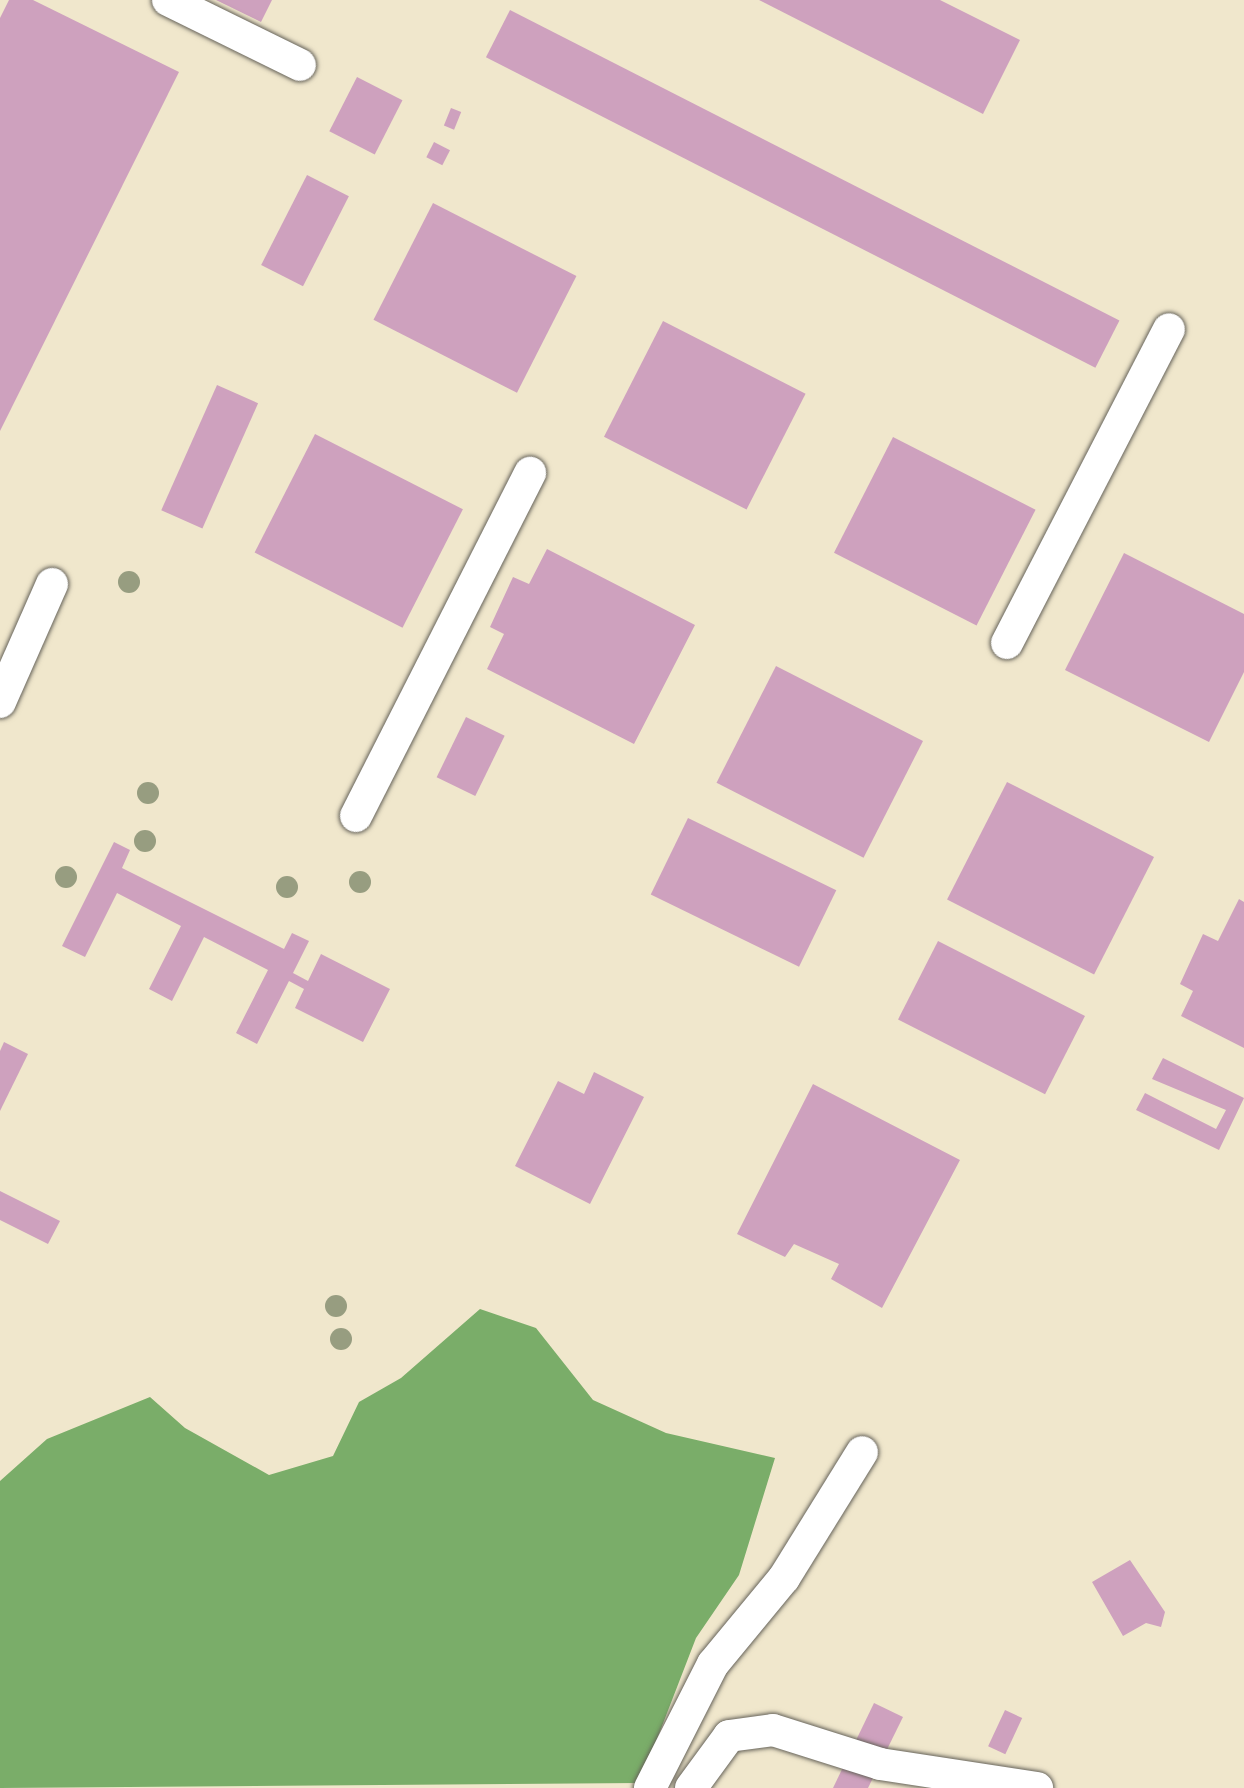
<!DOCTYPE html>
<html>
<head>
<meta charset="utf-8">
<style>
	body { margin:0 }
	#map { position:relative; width:1244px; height:1788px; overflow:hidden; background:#f0e7cc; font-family:"Libre Bodoni",serif }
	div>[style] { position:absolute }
	.forest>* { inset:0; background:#7aad69 }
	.building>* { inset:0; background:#cea1be; transform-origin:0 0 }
	.roads { filter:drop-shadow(0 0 2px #66635a) drop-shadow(0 0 2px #66635a) }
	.minor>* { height:32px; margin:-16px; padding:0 16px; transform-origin:16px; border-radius:16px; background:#fff }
	.trees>* { width:22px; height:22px; margin:-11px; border-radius:50%; background:#979d80 }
	span { translate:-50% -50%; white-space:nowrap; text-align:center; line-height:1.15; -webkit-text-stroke:7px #fdfcf7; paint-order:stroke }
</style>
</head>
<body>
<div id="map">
	<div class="forest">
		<div style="clip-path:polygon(480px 1309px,536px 1328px,593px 1400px,666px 1433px,775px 1458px,739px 1575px,696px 1638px,640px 1783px,0 1788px,0 1481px,47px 1439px,150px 1397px,185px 1428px,269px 1475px,333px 1456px,359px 1402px,401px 1378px)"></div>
	</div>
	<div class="building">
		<div style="clip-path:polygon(9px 0,33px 0,179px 72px,0 431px,0 18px)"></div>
		<div style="clip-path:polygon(216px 0,272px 0,261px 22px)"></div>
		<div style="clip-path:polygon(759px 0,940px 0,1020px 40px,983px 114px)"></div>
		<div style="left:510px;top:10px;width:684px;height:53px;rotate:27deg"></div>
		<div style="left:357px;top:77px;width:51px;height:61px;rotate:27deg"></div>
		<div style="left:451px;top:108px;width:11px;height:19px;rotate:22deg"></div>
		<div style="left:434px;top:142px;width:18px;height:17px;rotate:27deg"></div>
		<div style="left:307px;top:175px;width:47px;height:101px;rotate:27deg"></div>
		<div style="left:433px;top:203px;width:161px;height:131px;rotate:27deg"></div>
		<div style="left:663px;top:321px;width:160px;height:130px;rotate:27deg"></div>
		<div style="left:217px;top:385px;width:45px;height:137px;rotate:24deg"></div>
		<div style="left:315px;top:434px;width:166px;height:133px;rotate:27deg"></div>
		<div style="left:893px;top:437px;width:160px;height:130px;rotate:27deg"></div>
		<div style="clip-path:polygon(547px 549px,695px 625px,634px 744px,487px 669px,504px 634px,490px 627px,513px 577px,529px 584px)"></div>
		<div style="clip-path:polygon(1124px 553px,1244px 614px,1244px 672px,1209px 742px,1065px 670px)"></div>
		<div style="left:776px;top:666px;width:165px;height:131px;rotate:27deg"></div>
		<div style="left:466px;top:717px;width:43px;height:67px;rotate:26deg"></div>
		<div style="left:1007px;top:782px;width:165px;height:132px;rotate:27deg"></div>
		<div style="left:688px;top:818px;width:165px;height:85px;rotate:26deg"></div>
		<div style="clip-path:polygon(114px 842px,130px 850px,122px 868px,284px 949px,292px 933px,309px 941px,293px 973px,308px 981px,321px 954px,390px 989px,363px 1042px,295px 1008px,304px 989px,289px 981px,257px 1044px,236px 1033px,268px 970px,204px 937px,172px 1001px,149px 989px,181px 926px,117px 893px,85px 957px,62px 946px)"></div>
		<div style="clip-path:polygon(1239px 899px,1244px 902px,1244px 1048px,1181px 1016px,1193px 991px,1180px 984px,1203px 934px,1218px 941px)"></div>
		<div style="left:938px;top:941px;width:165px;height:88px;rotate:27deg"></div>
		<div style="clip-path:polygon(4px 1042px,28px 1054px,0 1111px,0 1051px)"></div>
		<div style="clip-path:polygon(1163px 1058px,1244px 1098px,1219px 1150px,1136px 1110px,1145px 1093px,1216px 1129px,1226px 1110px,1152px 1079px)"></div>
		<div style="clip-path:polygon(594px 1072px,644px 1097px,590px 1204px,515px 1166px,558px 1081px,584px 1094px)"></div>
		<div style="clip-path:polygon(813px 1084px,960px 1160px,882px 1308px,831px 1279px,839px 1264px,794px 1244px,785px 1257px,737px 1234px)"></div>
		<div style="clip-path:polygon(0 1191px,60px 1221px,48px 1244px,0 1220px)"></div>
		<div style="clip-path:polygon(1130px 1560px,1165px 1612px,1161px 1627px,1146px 1623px,1123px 1636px,1092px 1582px)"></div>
		<div style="clip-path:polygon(874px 1703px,903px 1717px,868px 1788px,833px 1788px)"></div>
		<div style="left:1005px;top:1710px;width:19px;height:40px;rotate:25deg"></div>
	</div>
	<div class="roads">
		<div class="minor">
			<div style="left:168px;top:0;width:147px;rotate:26.2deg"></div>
			<div style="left:1007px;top:643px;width:353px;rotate:-62.7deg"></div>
			<div style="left:0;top:702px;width:129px;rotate:-66.2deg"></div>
			<div style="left:356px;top:816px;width:385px;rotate:-63.1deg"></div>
			<div style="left:650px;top:1788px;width:139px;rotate:-63.1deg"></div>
			<div style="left:713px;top:1664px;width:112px;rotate:-50.5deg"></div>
			<div style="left:784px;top:1578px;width:148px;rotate:-58.2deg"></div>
			<div style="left:691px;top:1788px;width:64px;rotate:-53.8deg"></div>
			<div style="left:729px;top:1736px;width:44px;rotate:-7.8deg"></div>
			<div style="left:773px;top:1730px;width:112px;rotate:17.6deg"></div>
			<div style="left:880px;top:1764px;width:159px;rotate:8.7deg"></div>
		</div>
	</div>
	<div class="trees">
		<div style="left:129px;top:582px"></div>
		<div style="left:148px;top:793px"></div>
		<div style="left:145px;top:841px"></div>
		<div style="left:66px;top:877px"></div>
		<div style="left:360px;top:882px"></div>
		<div style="left:287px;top:887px"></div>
		<div style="left:336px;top:1306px"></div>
		<div style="left:341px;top:1339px"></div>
	</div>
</div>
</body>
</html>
